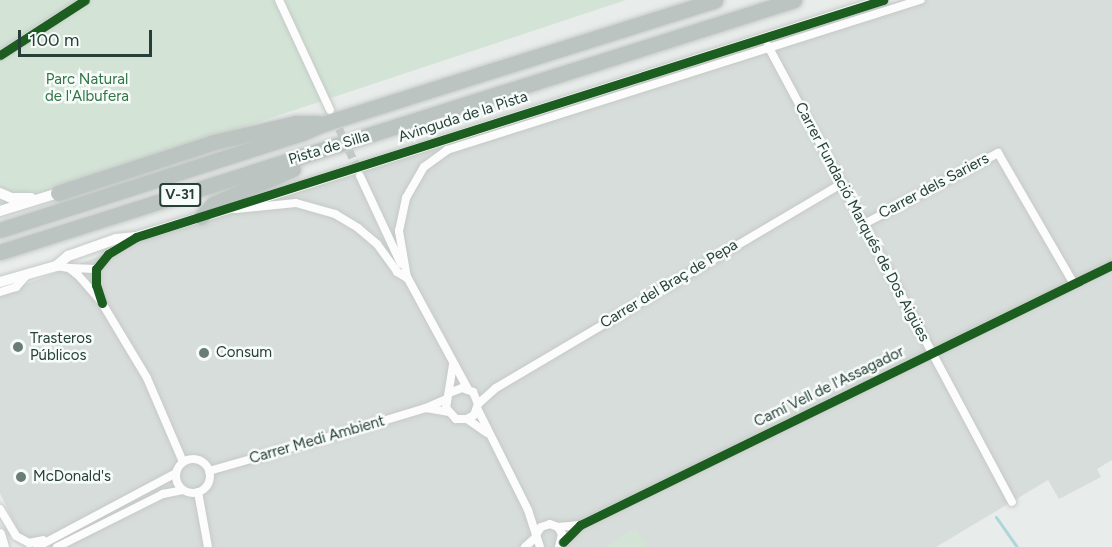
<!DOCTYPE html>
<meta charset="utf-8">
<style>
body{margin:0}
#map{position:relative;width:1112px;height:547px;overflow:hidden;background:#e8ecea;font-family:Figtree,sans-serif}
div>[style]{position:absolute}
.built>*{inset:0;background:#d7ddda}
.green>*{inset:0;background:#d3e4d6}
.stream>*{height:3px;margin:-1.5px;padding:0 1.5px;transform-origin:1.5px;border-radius:1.5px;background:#acd6d8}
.minor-tunnel>*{height:8px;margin-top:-4px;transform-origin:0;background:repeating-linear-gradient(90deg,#c1cac6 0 8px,transparent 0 12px)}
.roads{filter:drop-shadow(0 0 2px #c5c9c7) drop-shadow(0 0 2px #c5c9c7)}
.minor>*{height:8px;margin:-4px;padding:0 4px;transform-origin:4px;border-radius:4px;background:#fcfcfc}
.minor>.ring{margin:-4px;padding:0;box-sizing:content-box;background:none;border:8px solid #fcfcfc;border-radius:50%}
.tertiary>*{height:10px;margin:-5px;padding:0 5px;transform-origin:5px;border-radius:5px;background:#fcfcfc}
.motorway>*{height:15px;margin:-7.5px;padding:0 7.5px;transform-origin:7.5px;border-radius:7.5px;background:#bcc4c1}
.cycleway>*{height:9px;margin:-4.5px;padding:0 4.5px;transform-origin:4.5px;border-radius:4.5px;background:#1b5e20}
.dots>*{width:16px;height:16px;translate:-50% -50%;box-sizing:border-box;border:3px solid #f7fbf9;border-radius:50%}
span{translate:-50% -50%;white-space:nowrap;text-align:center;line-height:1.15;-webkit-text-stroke:5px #f7fbf9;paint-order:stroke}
.shield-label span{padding:2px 4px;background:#f7fbf9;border:2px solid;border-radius:4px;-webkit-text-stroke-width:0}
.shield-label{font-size:14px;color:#264037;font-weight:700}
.park-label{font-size:15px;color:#327546}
.street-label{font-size:15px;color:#264037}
.poi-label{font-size:15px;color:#264037}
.left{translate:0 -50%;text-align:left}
.scale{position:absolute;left:18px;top:30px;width:134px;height:27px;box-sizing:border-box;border:3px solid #264037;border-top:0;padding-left:8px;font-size:18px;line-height:21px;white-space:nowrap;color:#264037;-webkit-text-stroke:4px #f7fbf9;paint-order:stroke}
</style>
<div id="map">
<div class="built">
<i style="clip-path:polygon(901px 0,1112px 0,1112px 460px,1097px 469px,1101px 477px,1059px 499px,1048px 480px,936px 547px,26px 547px,0 493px,0 294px,174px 228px)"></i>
</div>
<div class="green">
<i style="clip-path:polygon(0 0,626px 0,0 208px)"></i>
<i style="clip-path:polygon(636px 528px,647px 547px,603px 547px)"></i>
</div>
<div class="stream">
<i style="left:996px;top:517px;width:37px;rotate:55deg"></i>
</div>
<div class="minor-tunnel">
<i style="left:334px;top:118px;width:60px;rotate:65.2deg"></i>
</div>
<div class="roads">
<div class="minor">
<i style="left:279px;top:0;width:121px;rotate:65.1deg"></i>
<i style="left:768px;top:46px;width:517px;rotate:61.85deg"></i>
<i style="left:0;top:55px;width:101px;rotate:-32.9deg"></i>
<i style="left:360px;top:176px;width:97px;rotate:65deg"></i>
<i style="left:236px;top:209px;width:60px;rotate:-5.7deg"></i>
<i style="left:296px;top:203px;width:41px;rotate:15.8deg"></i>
<i style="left:335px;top:214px;width:27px;rotate:31deg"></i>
<i style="left:358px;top:228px;width:25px;rotate:40deg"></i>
<i style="left:377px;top:244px;width:34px;rotate:54deg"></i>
<i style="left:397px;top:272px;width:12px;rotate:31deg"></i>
<i style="left:864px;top:224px;width:152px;rotate:-27.9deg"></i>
<i style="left:998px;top:153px;width:151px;rotate:59.9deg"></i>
<i style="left:56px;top:266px;width:13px;rotate:9deg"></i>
<i style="left:69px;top:268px;width:11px;rotate:38deg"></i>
<i style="left:78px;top:275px;width:37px;rotate:49deg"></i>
<i style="left:102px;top:303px;width:87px;rotate:59deg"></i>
<i style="left:147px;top:378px;width:91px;rotate:66.8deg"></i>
<i style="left:69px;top:268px;width:27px;rotate:2deg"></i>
<i style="left:406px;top:275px;width:130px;rotate:61.5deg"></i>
<i style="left:407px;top:278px;width:48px;rotate:-99.7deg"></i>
<i style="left:399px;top:231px;width:34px;rotate:-78deg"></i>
<i style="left:406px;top:198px;width:36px;rotate:-60deg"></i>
<i style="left:424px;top:167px;width:29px;rotate:-36deg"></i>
<i style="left:447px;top:150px;width:497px;rotate:-17.6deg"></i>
<i style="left:0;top:292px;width:17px;rotate:-17deg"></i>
<i style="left:16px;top:287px;width:15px;rotate:-48deg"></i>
<i style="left:102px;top:302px;width:18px;rotate:-109deg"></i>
<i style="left:96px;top:285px;width:16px;rotate:-90deg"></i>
<i style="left:96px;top:269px;width:19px;rotate:-51deg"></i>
<i style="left:108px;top:254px;width:31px;rotate:-31deg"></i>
<i style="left:449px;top:393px;width:14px;rotate:-21deg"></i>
<i style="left:462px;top:388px;width:12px;rotate:20deg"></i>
<i style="left:473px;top:392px;width:13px;rotate:67deg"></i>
<i style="left:478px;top:404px;width:12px;rotate:110deg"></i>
<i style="left:474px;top:415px;width:8px;rotate:150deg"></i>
<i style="left:467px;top:419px;width:11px;rotate:180deg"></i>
<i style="left:456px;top:419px;width:15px;rotate:-132deg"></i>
<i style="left:446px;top:408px;width:44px;rotate:-80.8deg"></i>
<i style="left:478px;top:404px;width:24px;rotate:-42deg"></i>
<i style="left:496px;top:388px;width:402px;rotate:-30.6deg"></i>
<i style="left:426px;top:408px;width:22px;rotate:10deg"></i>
<i style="left:477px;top:408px;width:114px;rotate:63.4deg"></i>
<i style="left:528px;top:510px;width:26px;rotate:72deg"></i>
<i style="left:467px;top:419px;width:24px;rotate:35deg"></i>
<i class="ring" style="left:176px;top:459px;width:26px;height:26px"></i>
<i style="left:209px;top:471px;width:160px;rotate:-15.9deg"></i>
<i style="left:363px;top:427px;width:66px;rotate:-16.8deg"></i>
<i style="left:426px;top:408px;width:22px;rotate:-24deg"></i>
<i style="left:198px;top:492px;width:56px;rotate:79.7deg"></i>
<i style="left:0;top:509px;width:31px;rotate:59deg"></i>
<i style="left:16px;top:536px;width:15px;rotate:28deg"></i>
<i style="left:29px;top:543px;width:14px;rotate:-12deg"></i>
<i style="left:558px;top:527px;width:22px;rotate:-5deg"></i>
<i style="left:563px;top:542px;width:24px;rotate:-45deg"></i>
<i style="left:580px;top:525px;width:592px;rotate:-26.05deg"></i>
<i style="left:37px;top:547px;width:157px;rotate:-28deg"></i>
<i style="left:57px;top:547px;width:119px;rotate:-26.6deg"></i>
<i style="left:163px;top:494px;width:20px;rotate:-11deg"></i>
<i style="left:525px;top:547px;width:15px;rotate:-42deg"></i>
<i style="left:540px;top:547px;width:13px;rotate:-108deg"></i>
<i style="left:536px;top:535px;width:9px;rotate:-58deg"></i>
<i style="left:541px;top:527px;width:9px;rotate:-18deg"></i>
<i style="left:550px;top:524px;width:9px;rotate:21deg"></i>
<i style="left:558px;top:527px;width:8px;rotate:60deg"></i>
<i style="left:562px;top:534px;width:13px;rotate:103deg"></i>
</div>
<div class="tertiary">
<i style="left:0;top:193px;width:12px;rotate:24deg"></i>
<i style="left:11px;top:198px;width:20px"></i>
<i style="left:0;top:211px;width:61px;rotate:-17.2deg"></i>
<i style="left:0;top:282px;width:58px;rotate:-15.9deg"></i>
<i style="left:56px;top:266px;width:16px;rotate:-40deg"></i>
<i style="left:68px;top:256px;width:51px;rotate:-19.5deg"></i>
<i style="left:116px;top:239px;width:20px;rotate:-6deg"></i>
<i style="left:136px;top:237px;width:99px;rotate:-17deg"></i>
<i style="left:231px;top:208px;width:684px;rotate:-17.69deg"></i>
<i style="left:0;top:534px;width:14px;rotate:73deg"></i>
</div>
<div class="motorway">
<i style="left:58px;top:193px;width:164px;rotate:-18.1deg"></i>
<i style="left:214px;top:142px;width:84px;rotate:-13deg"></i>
<i style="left:296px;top:123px;width:22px"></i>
<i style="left:201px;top:217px;width:18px;rotate:-47deg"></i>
<i style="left:213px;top:204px;width:87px;rotate:-23.6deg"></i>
<i style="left:0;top:230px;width:317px;rotate:-17.8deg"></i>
<i style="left:302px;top:133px;width:26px;rotate:-23deg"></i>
<i style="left:326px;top:123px;width:408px;rotate:-17.5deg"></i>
<i style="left:0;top:252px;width:833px;rotate:-17.61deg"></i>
</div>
</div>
<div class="cycleway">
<i style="left:0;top:55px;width:101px;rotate:-32.9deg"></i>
<i style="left:102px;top:303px;width:19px;rotate:-108deg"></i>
<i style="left:96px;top:285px;width:16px;rotate:-90deg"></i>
<i style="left:96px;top:269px;width:19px;rotate:-51deg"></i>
<i style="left:108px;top:254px;width:33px;rotate:-31deg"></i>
<i style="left:136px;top:237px;width:784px;rotate:-17.6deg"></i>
<i style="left:563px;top:542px;width:24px;rotate:-45deg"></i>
<i style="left:580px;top:525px;width:592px;rotate:-26.05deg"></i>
</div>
<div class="dots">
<i style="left:18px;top:347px;background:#6a7c76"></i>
<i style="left:204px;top:353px;background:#6a7c76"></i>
<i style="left:21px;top:477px;background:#6a7c76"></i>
</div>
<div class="shield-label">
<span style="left:180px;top:195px">V-31</span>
</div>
<div class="park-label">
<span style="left:87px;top:88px">Parc Natural<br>de l'Albufera</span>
</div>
<div class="street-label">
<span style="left:463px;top:117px;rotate:-18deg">Avinguda de la Pista</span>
<span style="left:329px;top:148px;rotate:-17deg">Pista de Silla</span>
<span style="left:934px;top:186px;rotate:-28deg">Carrer dels Sariers</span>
<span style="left:862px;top:222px;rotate:62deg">Carrer Fundació Marqués de Dos Aigües</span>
<span style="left:669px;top:284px;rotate:-31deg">Carrer del Braç de Pepa</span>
<span style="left:829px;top:387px;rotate:-26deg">Camí Vell de l'Assagador</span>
<span style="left:317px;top:440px;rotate:-16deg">Carrer Medi Ambient</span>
</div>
<div class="poi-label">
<span class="left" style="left:30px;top:347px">Trasteros<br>Públicos</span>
<span class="left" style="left:216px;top:353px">Consum</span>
<span class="left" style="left:33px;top:477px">McDonald's</span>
</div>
<div class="scale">100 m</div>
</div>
